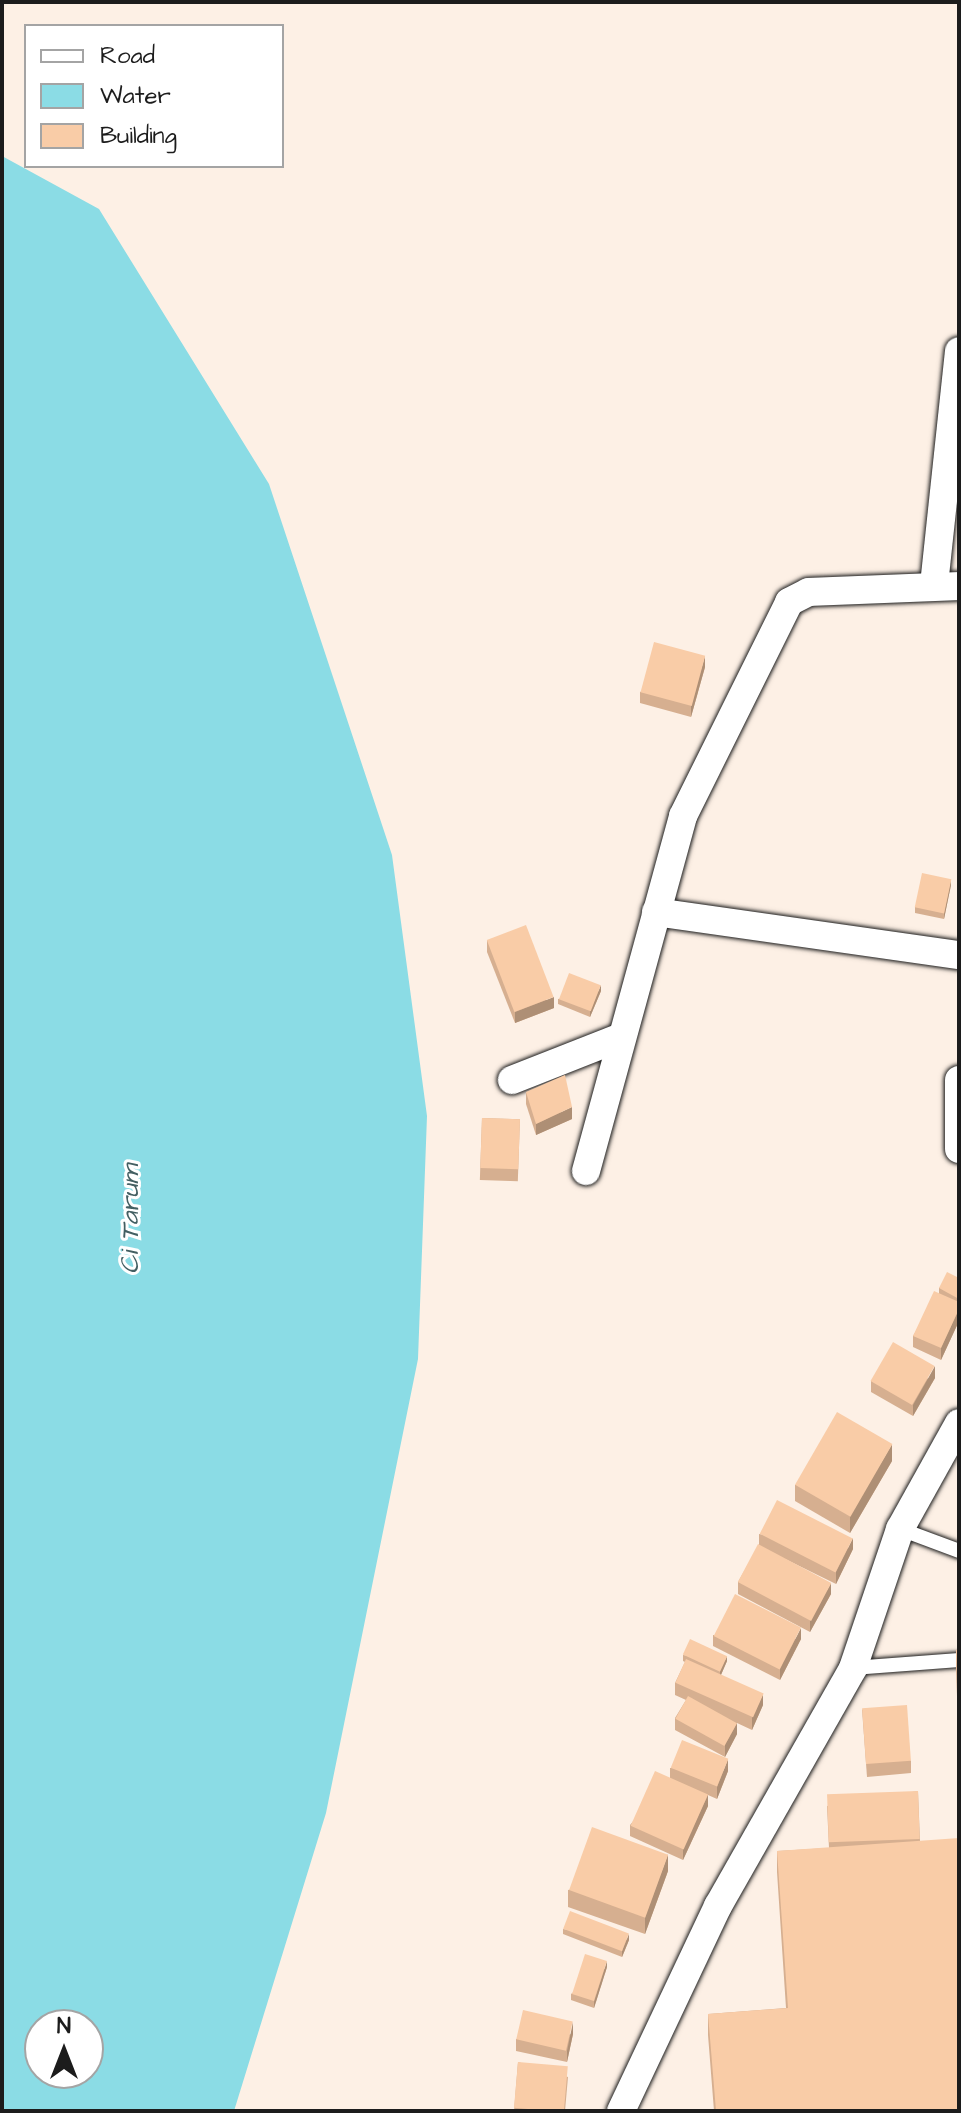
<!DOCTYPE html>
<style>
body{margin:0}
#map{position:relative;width:961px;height:2113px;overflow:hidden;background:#fdf0e5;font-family:"Architects Daughter",sans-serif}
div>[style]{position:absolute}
.water>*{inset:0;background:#8bdce5}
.roads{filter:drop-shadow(0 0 2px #1c1c1c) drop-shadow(0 0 2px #1c1c1c)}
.service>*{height:14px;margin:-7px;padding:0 7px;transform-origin:7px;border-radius:7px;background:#fff}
.minor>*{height:28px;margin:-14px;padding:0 14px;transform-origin:14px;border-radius:14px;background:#fff}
.wall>*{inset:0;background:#d6af90;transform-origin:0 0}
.shaded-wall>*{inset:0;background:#ae8f75}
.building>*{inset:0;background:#f9cca7;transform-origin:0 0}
span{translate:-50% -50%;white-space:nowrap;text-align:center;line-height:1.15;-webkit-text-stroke:6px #fff;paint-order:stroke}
.water-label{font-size:26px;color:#435f62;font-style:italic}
.frame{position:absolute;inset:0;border:4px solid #1c1c1c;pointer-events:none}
.legend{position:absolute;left:24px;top:24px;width:260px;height:144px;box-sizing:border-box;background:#fff;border:2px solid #a4a4a4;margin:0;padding:10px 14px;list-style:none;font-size:24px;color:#1c1c1c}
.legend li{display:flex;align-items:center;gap:16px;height:40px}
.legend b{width:40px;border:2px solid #a4a4a4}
.north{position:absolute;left:24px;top:2009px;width:80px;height:80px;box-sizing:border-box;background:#fff;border:2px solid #a4a4a4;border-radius:50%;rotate:0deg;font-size:22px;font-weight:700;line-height:32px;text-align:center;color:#1c1c1c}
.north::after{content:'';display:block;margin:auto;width:28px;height:36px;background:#1c1c1c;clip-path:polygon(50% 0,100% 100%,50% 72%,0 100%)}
</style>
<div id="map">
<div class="water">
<i style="clip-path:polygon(evenodd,2px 156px,99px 209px,269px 484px,392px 855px,427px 1116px,418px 1359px,326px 1813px,234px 2111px,2px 2111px,2px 156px,40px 2025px,88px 2025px,88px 2073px,40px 2073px,40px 2025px)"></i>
</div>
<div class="roads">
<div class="service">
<i style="left:900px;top:1529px;width:63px;rotate:20.4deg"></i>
<i style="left:853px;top:1668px;width:106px;rotate:-4.3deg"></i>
</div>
<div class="minor">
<i style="left:934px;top:585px;width:235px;rotate:-83.9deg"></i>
<i style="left:656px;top:912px;width:306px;rotate:8.1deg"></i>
<i style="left:512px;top:1080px;width:117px;rotate:-21.5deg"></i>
<i style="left:959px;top:1080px;width:69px;rotate:90deg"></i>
<i style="left:586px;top:1171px;width:368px;rotate:-74.7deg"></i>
<i style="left:683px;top:816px;width:239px;rotate:-63.6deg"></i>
<i style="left:789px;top:602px;width:22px;rotate:-27deg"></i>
<i style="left:809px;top:592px;width:150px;rotate:-2.3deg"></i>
<i style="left:621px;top:2111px;width:227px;rotate:-64.7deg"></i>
<i style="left:718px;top:1906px;width:274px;rotate:-60.4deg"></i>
<i style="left:853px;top:1668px;width:147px;rotate:-71.3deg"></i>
<i style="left:900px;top:1529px;width:121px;rotate:-60.9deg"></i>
</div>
</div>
<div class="wall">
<i style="clip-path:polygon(705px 667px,691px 717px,640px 703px,640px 692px)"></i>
<i style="clip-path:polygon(951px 885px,944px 919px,915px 913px,915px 907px)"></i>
<i style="clip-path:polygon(487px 940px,554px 1008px,515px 1023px,487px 952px)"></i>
<i style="clip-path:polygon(601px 991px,590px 1017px,558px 1004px,558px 999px)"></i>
<i style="clip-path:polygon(526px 1092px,572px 1119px,536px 1135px,526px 1104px)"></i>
<i style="left:482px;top:1118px;width:38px;height:62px;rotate:2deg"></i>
<i style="clip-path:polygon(959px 1278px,959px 1321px,941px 1360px,913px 1347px,913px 1336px,939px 1293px,939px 1288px)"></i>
<i style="clip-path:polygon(935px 1378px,913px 1416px,871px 1392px,871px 1381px)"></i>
<i style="clip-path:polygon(892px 1461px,850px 1533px,795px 1501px,795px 1485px)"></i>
<i style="clip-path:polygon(759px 1534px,853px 1549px,836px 1584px,785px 1559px,831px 1594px,810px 1632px,738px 1594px,738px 1582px,759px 1545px)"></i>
<i style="clip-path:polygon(713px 1635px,801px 1639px,780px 1680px,713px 1646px)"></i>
<i style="clip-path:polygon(959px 1649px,959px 1749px,956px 1670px,956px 1650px)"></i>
<i style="clip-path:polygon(683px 1655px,727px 1661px,721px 1675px,763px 1705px,752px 1730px,737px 1723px,737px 1734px,725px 1757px,675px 1730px,675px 1718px,686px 1700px,675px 1695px,675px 1683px,685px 1662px,683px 1661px)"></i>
<i style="clip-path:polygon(862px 1709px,911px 1761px,911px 1773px,867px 1777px)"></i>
<i style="clip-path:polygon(670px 1768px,728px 1771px,717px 1799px,708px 1795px,708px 1806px,683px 1860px,630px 1836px,630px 1825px,670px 1778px)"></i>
<i style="clip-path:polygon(918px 1791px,920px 1841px,959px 2111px,714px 2111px,708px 2035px,708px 2014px,786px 2008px,777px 1872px,777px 1851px,829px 1848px,827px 1806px)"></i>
<i style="clip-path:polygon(668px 1871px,645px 1934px,568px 1907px,568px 1890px)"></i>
<i style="clip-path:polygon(563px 1929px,629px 1940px,622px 1957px,563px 1934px)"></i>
<i style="clip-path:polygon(607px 1967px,594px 2008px,571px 2000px,571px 1994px)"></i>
<i style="clip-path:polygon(573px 2034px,567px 2062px,516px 2051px,516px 2039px)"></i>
<i style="clip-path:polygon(518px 2062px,568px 2077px,565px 2111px,514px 2111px)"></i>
</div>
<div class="shaded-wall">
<i style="clip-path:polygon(705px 656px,705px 667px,691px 717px,691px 705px)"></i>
<i style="clip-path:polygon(951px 879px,951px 885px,944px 919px,944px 913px)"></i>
<i style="clip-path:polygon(601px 985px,601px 991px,590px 1017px,590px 1011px)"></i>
<i style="clip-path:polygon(554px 997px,554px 1008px,515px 1023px,515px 1012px)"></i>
<i style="clip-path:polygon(572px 1107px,572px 1119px,536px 1135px,536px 1124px)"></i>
<i style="clip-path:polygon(959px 1309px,959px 1321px,941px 1360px,941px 1348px)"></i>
<i style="clip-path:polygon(935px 1366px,935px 1378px,913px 1416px,913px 1405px)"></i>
<i style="clip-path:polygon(892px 1444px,892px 1461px,850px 1533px,850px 1516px)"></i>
<i style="clip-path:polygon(853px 1538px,853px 1549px,836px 1584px,836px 1572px)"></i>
<i style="clip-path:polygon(831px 1583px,831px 1594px,810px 1632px,810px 1620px)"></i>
<i style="clip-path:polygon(801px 1628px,801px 1639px,780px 1680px,780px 1669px)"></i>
<i style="clip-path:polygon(727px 1656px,727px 1661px,720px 1677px,720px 1671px)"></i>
<i style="clip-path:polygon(763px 1694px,763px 1705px,752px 1730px,752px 1718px)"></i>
<i style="clip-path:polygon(737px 1723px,737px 1734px,725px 1757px,725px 1745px)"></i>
<i style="clip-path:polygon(728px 1759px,728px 1771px,717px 1799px,717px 1787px)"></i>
<i style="clip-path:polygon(708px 1795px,708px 1806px,683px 1860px,683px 1848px)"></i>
<i style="clip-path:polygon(668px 1854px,668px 1871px,645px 1934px,645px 1917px)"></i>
<i style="clip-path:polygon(629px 1934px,629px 1940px,622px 1957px,622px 1951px)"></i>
<i style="clip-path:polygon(607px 1961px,607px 1967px,594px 2008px,594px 2002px)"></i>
<i style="clip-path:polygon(573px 2022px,573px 2034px,567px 2062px,567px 2051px)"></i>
</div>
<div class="building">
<i style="left:654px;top:642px;width:53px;height:52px;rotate:15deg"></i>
<i style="left:922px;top:873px;width:30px;height:35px;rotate:12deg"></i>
<i style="left:526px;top:925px;width:77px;height:42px;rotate:69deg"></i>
<i style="left:569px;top:973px;width:34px;height:28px;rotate:21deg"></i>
<i style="clip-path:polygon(565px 1075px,572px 1107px,536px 1124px,526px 1092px)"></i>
<i style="left:482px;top:1118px;width:38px;height:50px;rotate:2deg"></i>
<i style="clip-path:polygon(947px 1272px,959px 1278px,959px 1299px,939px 1288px)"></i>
<i style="clip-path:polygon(934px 1291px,959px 1302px,959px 1309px,941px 1348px,913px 1336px)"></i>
<i style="left:893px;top:1342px;width:48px;height:45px;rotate:30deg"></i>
<i style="left:837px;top:1412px;width:64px;height:84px;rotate:30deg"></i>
<i style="left:777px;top:1500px;width:85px;height:38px;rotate:27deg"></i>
<i style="left:758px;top:1544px;width:83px;height:43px;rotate:28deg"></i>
<i style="left:735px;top:1594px;width:74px;height:47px;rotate:27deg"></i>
<i style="left:690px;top:1639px;width:41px;height:17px;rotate:25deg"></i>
<i style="clip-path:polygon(959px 1649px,959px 1728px,956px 1650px)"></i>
<i style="left:686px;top:1659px;width:85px;height:26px;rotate:24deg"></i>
<i style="left:688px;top:1696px;width:56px;height:26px;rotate:29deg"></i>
<i style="left:907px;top:1705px;width:56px;height:45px;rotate:86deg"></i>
<i style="left:682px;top:1740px;width:50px;height:30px;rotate:22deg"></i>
<i style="left:655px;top:1771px;width:58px;height:60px;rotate:24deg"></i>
<i style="left:918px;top:1791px;width:48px;height:91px;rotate:88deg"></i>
<i style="left:592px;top:1827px;width:81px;height:67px;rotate:20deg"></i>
<i style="clip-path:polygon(959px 1838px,959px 2111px,716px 2111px,708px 2014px,788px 2008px,777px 1851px)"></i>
<i style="left:570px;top:1911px;width:63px;height:19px;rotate:21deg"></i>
<i style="left:585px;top:1954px;width:23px;height:42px;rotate:18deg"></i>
<i style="left:523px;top:2010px;width:51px;height:30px;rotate:13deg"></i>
<i style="left:518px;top:2062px;width:50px;height:46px;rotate:5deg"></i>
</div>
<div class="water-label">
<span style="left:131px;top:1219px;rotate:-90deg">Ci Tarum</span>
</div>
<div class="frame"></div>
<ul class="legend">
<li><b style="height:10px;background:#fff"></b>Road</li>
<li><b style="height:22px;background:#8bdce5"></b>Water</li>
<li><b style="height:22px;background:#f9cca7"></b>Building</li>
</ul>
<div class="north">N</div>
</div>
